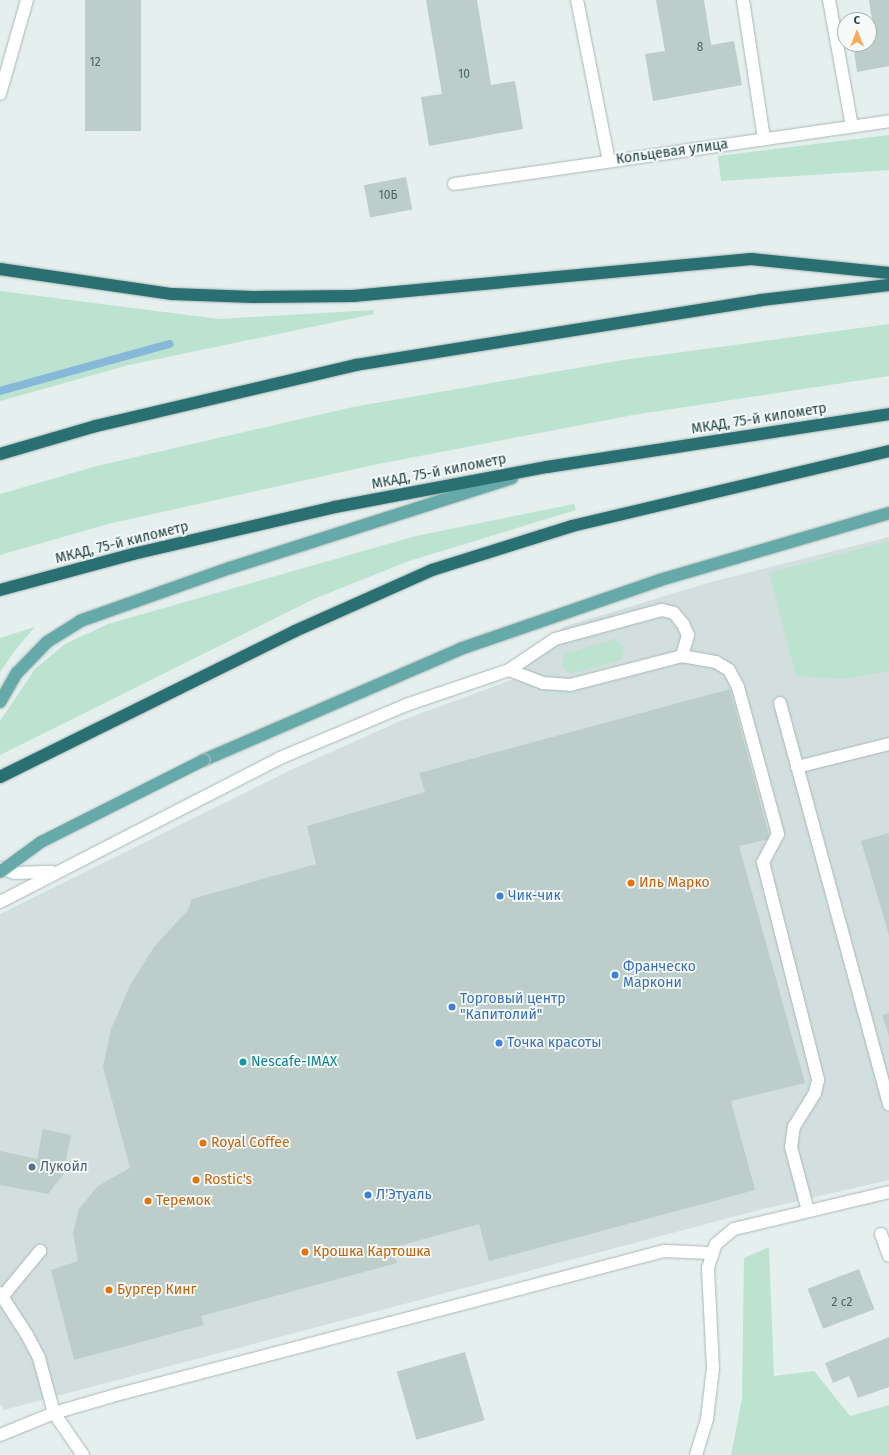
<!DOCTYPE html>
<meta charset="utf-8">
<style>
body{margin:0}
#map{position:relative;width:889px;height:1455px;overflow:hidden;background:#e5efed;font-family:"Fira Sans",sans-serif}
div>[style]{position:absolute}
.built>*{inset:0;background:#d3dfde}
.green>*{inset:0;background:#bce2d0}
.stream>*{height:8px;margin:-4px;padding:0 4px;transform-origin:4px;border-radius:4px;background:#88b8d8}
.building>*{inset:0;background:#bccdca;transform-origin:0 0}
.roads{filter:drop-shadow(0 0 1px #a7b8b7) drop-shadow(0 0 1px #a7b8b7)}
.minor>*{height:12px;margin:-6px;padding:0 6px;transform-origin:6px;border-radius:6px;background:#fff}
.major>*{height:12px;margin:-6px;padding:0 6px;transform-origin:6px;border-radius:6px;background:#65a9a8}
.highway>*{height:12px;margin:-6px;padding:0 6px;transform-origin:6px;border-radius:6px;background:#2a6f72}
.bridges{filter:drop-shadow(0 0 1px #c1caca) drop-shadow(0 0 1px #c1caca)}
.major-bridge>*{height:12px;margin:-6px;padding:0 6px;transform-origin:6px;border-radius:6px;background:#65a9a8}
.dots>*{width:11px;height:11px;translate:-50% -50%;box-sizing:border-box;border:2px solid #f6fbfa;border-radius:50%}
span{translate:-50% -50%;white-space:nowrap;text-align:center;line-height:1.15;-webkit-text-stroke:3.5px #f6fbfa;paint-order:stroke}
.number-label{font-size:12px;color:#486665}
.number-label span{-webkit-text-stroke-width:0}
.street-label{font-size:14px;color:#224343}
.food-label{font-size:14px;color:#c56008}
.left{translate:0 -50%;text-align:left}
.shop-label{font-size:14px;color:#366cbe}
.culture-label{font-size:14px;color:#0d838f}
.service-label{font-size:14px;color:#4e5e75}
.north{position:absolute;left:837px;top:12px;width:40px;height:40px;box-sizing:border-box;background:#f6fbfa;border:1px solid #a1b1b1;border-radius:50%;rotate:0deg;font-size:11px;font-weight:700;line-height:16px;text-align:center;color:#224343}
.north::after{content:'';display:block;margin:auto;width:14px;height:18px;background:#fea854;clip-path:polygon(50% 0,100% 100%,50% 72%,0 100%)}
</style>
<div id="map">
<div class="built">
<i style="clip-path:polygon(889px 537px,889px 1180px,759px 1210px,4px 1410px,0 1404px,0 914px,291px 770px,400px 721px,514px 679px,563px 627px,711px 582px)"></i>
</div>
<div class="green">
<i style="clip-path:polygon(889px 135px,889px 170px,721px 181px,718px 156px)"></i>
<i style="clip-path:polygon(0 291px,219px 319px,374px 310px,374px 314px,129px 365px,0 401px)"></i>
<i style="clip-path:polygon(889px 324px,889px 376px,633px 415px,373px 465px,108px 524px,0 555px,0 494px,97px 466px,353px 407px,623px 360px)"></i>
<i style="clip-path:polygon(574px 504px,576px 510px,409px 561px,316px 598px,0 755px,0 721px,35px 669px,65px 644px,108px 624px,416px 536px)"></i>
<i style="clip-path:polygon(889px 541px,889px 671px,846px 679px,796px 676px,769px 573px)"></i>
<i style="clip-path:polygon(35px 627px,16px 649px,0 672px,0 638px)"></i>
<i style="clip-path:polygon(615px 639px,624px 647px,621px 660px,571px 674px,562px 667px,564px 654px)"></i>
<i style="clip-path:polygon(769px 1247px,774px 1376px,814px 1371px,850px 1416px,889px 1405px,889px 1455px,731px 1455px,742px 1399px,744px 1258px)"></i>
</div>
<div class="stream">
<i style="left:0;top:391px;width:176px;rotate:-15.5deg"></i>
</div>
<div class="building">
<i style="left:85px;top:0;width:56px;height:131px"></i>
<i style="clip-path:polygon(426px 0,477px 0,491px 85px,515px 81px,523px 129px,429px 146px,421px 97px,442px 94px)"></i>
<i style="clip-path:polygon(656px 0,704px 0,711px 45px,734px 41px,742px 85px,653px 101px,645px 54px,665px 51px)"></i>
<i style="clip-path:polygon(869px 0,889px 0,889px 66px,857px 72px,853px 44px,869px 44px,869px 20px,872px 20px)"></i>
<i style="left:406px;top:177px;width:33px;height:43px;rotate:79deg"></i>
<i style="clip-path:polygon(730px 689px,770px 839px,739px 846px,805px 1083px,731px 1101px,755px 1190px,489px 1261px,479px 1224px,391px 1248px,397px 1263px,201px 1316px,204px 1325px,74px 1360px,51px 1270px,78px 1261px,73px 1233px,79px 1209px,98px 1186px,130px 1168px,103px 1067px,111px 1029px,130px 985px,154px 947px,188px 910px,192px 899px,316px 864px,307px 826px,425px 792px,419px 773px)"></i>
<i style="clip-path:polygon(889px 833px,889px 935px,861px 841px)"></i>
<i style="clip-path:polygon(889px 1013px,889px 1036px,882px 1015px)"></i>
<i style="clip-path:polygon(43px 1129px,71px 1135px,63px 1175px,48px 1194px,0 1185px,0 1151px,37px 1159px)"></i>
<i style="left:859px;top:1269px;width:43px;height:55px;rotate:69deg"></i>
<i style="clip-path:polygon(889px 1337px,889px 1387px,858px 1398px,849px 1376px,833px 1383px,825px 1363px)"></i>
<i style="left:465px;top:1352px;width:71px;height:71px;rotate:74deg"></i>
</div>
<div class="roads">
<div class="minor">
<i style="left:577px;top:0;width:164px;rotate:78.8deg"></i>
<i style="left:743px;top:0;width:141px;rotate:81.4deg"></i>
<i style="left:829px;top:0;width:128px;rotate:79.7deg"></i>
<i style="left:0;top:94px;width:98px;rotate:-74deg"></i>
<i style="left:454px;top:184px;width:440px;rotate:-8.2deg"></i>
<i style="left:509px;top:670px;width:36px;rotate:21deg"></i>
<i style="left:543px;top:683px;width:27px;rotate:4deg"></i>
<i style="left:570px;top:685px;width:116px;rotate:-14.5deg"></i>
<i style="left:682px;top:656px;width:35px;rotate:10deg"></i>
<i style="left:716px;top:662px;width:15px;rotate:32deg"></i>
<i style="left:729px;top:670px;width:19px;rotate:62deg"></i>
<i style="left:738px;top:687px;width:152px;rotate:74.8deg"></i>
<i style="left:778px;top:834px;width:32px;rotate:118deg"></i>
<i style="left:763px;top:862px;width:225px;rotate:75.8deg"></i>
<i style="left:818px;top:1080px;width:13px;rotate:103deg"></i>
<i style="left:815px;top:1093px;width:39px;rotate:122deg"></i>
<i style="left:794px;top:1126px;width:21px;rotate:98deg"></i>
<i style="left:791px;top:1147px;width:66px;rotate:75.1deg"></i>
<i style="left:780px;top:703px;width:416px;rotate:74.8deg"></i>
<i style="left:797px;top:767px;width:95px;rotate:-14deg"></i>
<i style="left:0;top:868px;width:16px;rotate:18deg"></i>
<i style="left:15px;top:873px;width:37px;rotate:-2deg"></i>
<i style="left:0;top:902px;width:315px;rotate:-27.2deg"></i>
<i style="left:280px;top:758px;width:137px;rotate:-22.8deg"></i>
<i style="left:406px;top:705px;width:109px;rotate:-18.8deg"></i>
<i style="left:509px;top:670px;width:55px;rotate:-34deg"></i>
<i style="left:555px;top:639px;width:111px;rotate:-15.2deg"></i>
<i style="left:662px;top:610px;width:12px;rotate:14deg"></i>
<i style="left:674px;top:613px;width:14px;rotate:51deg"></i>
<i style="left:683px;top:624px;width:12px;rotate:66deg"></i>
<i style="left:688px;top:635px;width:22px;rotate:106deg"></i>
<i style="left:881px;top:1234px;width:23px;rotate:70deg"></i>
<i style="left:0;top:1293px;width:50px;rotate:57.3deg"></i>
<i style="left:27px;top:1335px;width:26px;rotate:62deg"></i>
<i style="left:39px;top:1358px;width:57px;rotate:74.7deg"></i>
<i style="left:54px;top:1413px;width:51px;rotate:55.4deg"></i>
<i style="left:2px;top:1297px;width:60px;rotate:-50.4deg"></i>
<i style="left:0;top:1435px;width:58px;rotate:-22.2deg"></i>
<i style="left:54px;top:1413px;width:60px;rotate:-16.3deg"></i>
<i style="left:112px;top:1396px;width:571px;rotate:-14.72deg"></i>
<i style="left:664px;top:1251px;width:47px;rotate:2.4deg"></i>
<i style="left:696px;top:1455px;width:38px;rotate:-73deg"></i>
<i style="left:707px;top:1419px;width:51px;rotate:-83.3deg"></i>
<i style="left:713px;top:1368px;width:100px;rotate:-92.9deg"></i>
<i style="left:708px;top:1268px;width:25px;rotate:-72deg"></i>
<i style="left:716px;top:1244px;width:23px;rotate:-40deg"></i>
<i style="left:734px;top:1229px;width:159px;rotate:-13.4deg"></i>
</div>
<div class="major">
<i style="left:0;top:702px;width:34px;rotate:-60deg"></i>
<i style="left:17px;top:673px;width:43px;rotate:-45.9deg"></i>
<i style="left:47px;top:642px;width:39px;rotate:-32deg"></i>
<i style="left:80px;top:621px;width:159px;rotate:-19.5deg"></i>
<i style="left:230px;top:568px;width:296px;rotate:-17.7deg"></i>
<i style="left:204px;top:760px;width:279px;rotate:-23.4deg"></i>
<i style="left:460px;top:649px;width:212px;rotate:-19deg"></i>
<i style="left:660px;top:580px;width:239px;rotate:-16.3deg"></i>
</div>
<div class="highway">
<i style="left:0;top:269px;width:174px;rotate:8.3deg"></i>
<i style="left:172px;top:294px;width:81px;rotate:2.1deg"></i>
<i style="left:253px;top:297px;width:100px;rotate:-0.6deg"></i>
<i style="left:353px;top:296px;width:400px;rotate:-5.3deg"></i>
<i style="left:751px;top:259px;width:139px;rotate:5.8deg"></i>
<i style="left:0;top:454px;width:100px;rotate:-16.3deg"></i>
<i style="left:96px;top:426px;width:267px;rotate:-13.2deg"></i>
<i style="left:356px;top:365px;width:410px;rotate:-9.1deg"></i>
<i style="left:761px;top:300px;width:129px;rotate:-6.7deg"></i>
<i style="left:0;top:590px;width:138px;rotate:-15.1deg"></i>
<i style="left:133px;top:554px;width:207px;rotate:-13.1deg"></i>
<i style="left:335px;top:507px;width:216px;rotate:-10.7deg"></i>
<i style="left:547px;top:467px;width:346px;rotate:-8.8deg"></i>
<i style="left:0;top:777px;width:329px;rotate:-26.3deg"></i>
<i style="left:295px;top:631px;width:150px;rotate:-24deg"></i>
<i style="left:432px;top:570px;width:147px;rotate:-17.4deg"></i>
<i style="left:572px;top:526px;width:326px;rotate:-13.3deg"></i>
</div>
</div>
<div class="bridges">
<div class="major-bridge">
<i style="left:0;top:872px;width:51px;rotate:-36.2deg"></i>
<i style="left:41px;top:842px;width:182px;rotate:-26.7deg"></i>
</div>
</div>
<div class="dots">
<i style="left:631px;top:883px;background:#e8710a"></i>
<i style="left:500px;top:896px;background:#3f7fe0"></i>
<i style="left:615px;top:975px;background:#3f7fe0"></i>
<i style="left:452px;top:1007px;background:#3f7fe0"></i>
<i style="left:499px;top:1043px;background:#3f7fe0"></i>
<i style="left:243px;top:1062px;background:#0f9aa8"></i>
<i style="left:203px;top:1143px;background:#e8710a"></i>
<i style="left:32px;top:1167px;background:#5c6f8a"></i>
<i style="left:196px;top:1180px;background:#e8710a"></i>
<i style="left:368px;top:1195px;background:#3f7fe0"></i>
<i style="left:148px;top:1201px;background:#e8710a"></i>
<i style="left:305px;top:1252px;background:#e8710a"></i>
<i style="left:109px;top:1290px;background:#e8710a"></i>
</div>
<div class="number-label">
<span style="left:700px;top:48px">8</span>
<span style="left:95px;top:63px">12</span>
<span style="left:464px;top:75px">10</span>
<span style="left:388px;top:196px">10Б</span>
<span style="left:842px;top:1303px">2 с2</span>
</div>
<div class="street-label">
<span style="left:672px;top:152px;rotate:-8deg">Кольцевая улица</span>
<span style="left:759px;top:419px;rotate:-9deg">МКАД, 75-й километр</span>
<span style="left:439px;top:472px;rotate:-11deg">МКАД, 75-й километр</span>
<span style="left:122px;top:543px;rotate:-14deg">МКАД, 75-й километр</span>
</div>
<div class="food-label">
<span class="left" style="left:639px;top:883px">Иль Марко</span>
<span class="left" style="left:211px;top:1143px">Royal Coffee</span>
<span class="left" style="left:204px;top:1180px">Rostic's</span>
<span class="left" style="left:156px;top:1201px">Теремок</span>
<span class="left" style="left:313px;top:1252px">Крошка Картошка</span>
<span class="left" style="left:117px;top:1290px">Бургер Кинг</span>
</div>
<div class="shop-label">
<span class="left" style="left:508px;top:896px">Чик-чик</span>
<span class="left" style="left:623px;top:975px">Франческо<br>Маркони</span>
<span class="left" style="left:460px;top:1007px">Торговый центр<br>"Капитолий"</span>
<span class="left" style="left:507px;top:1043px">Точка красоты</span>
<span class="left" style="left:376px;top:1195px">Л'Этуаль</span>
</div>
<div class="culture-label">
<span class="left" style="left:251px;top:1062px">Nescafe-IMAX</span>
</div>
<div class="service-label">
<span class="left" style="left:40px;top:1167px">Лукойл</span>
</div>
<div class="north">С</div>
</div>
